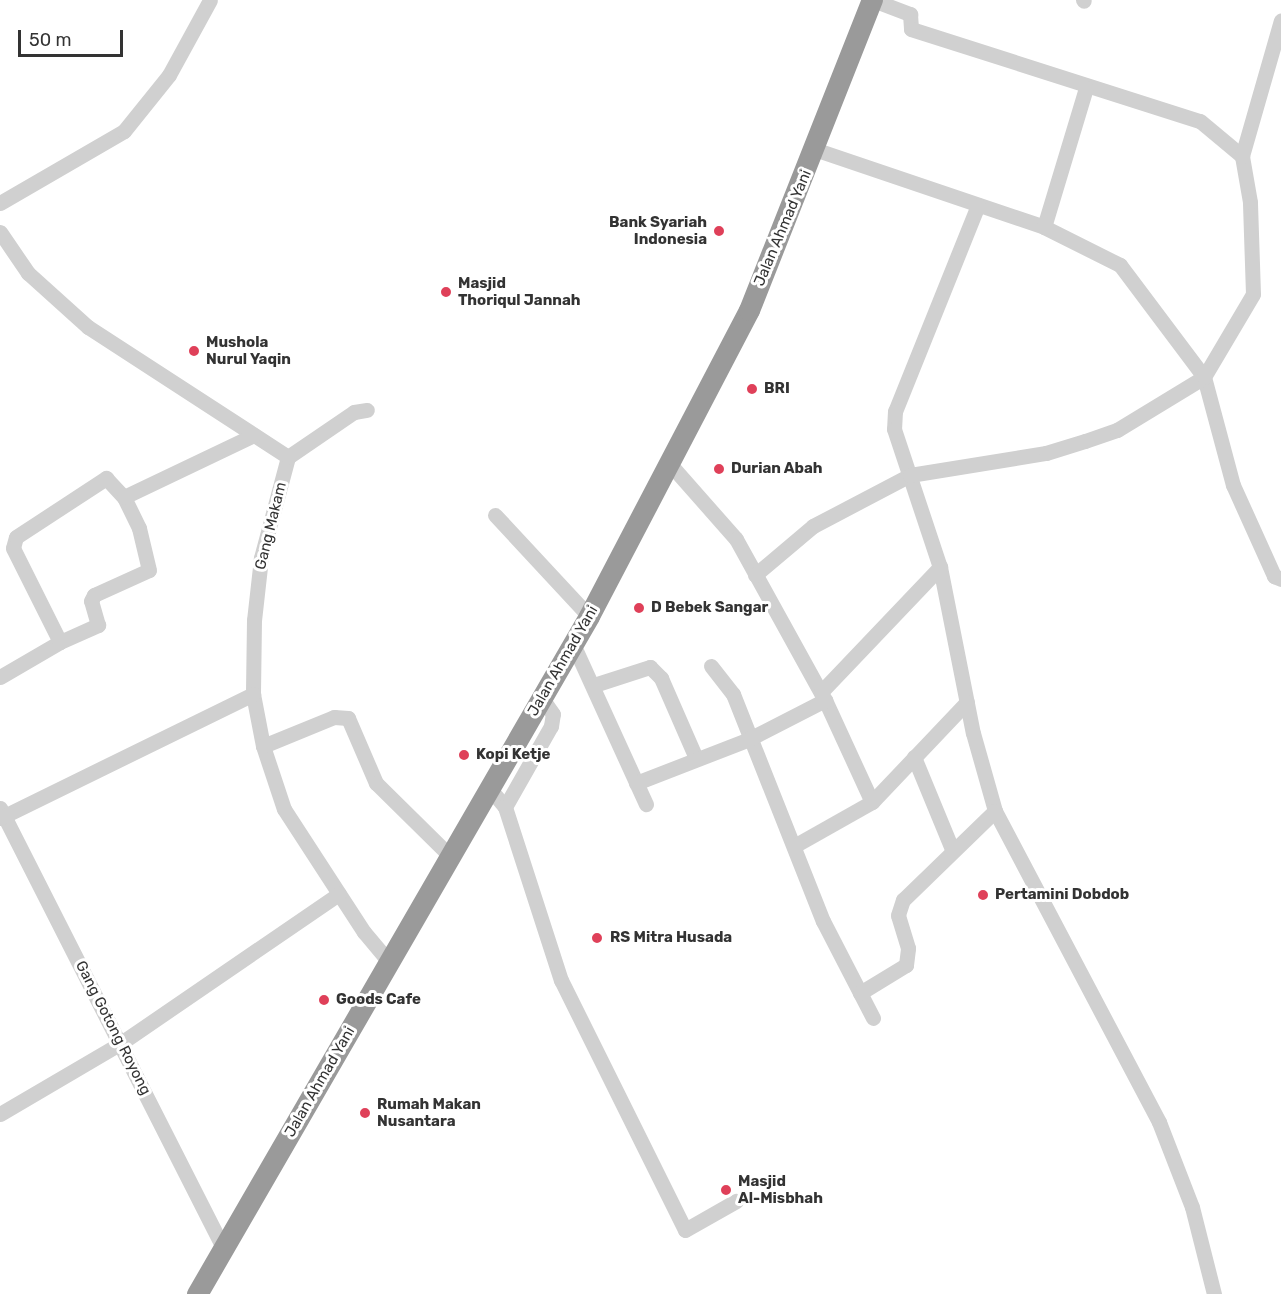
<!DOCTYPE html>
<style>
body{margin:0}
#map{position:relative;width:1281px;height:1294px;overflow:hidden;background:#fff;font-family:Rubik,sans-serif}
div>[style]{position:absolute}
.minor>*{height:15px;margin:-7.5px;padding:0 7.5px;transform-origin:7.5px;border-radius:7.5px;background:#d0d0d0}
.highway>*{height:21px;margin:-10.5px;padding:0 10.5px;transform-origin:10.5px;border-radius:10.5px;background:#9a9a9a}
.dots>*{width:16px;height:16px;translate:-50% -50%;box-sizing:border-box;border:3px solid #fff;border-radius:50%}
span{translate:-50% -50%;white-space:nowrap;text-align:center;line-height:1.15;-webkit-text-stroke:6px #fff;paint-order:stroke}
.poi-label{font-size:15px;color:#333;font-weight:700}
.right{translate:-100% -50%;text-align:right}
.left{translate:0 -50%;text-align:left}
.street-label{font-size:15px;color:#333}
.scale{position:absolute;left:18px;top:30px;width:105px;height:27px;box-sizing:border-box;border:3px solid #333;border-top:0;padding-left:8px;font-size:18px;line-height:21px;white-space:nowrap;color:#333;-webkit-text-stroke:4px #fff;paint-order:stroke}
</style>
<div id="map">
<div class="minor">
<i style="left:873px;top:0;width:40px;rotate:21deg"></i>
<i style="left:910px;top:14px;width:15px;rotate:86deg"></i>
<i style="left:911px;top:29px;width:303px;rotate:17.7deg"></i>
<i style="left:1200px;top:121px;width:55px;rotate:39.8deg"></i>
<i style="left:1083px;top:0;width:1px;rotate:45deg"></i>
<i style="left:817px;top:150px;width:240px;rotate:18.7deg"></i>
<i style="left:1044px;top:227px;width:85px;rotate:26.6deg"></i>
<i style="left:1120px;top:265px;width:140px;rotate:53.1deg"></i>
<i style="left:1204px;top:377px;width:112px;rotate:75deg"></i>
<i style="left:1233px;top:485px;width:100px;rotate:65.7deg"></i>
<i style="left:1274px;top:576px;width:8px;rotate:23deg"></i>
<i style="left:0;top:203px;width:143px;rotate:-30.1deg"></i>
<i style="left:124px;top:131px;width:72px;rotate:-51.2deg"></i>
<i style="left:169px;top:75px;width:85px;rotate:-61.3deg"></i>
<i style="left:978px;top:205px;width:222px;rotate:111.9deg"></i>
<i style="left:895px;top:411px;width:18px;rotate:93deg"></i>
<i style="left:894px;top:429px;width:145px;rotate:71.6deg"></i>
<i style="left:940px;top:567px;width:169px;rotate:78.8deg"></i>
<i style="left:973px;top:733px;width:81px;rotate:74.2deg"></i>
<i style="left:995px;top:811px;width:352px;rotate:62.2deg"></i>
<i style="left:1159px;top:1122px;width:91px;rotate:68.8deg"></i>
<i style="left:1192px;top:1207px;width:90px;rotate:75.8deg"></i>
<i style="left:1044px;top:227px;width:145px;rotate:-73.2deg"></i>
<i style="left:0;top:232px;width:50px;rotate:55.7deg"></i>
<i style="left:28px;top:273px;width:81px;rotate:42deg"></i>
<i style="left:88px;top:327px;width:239px;rotate:33deg"></i>
<i style="left:288px;top:457px;width:105px;rotate:105deg"></i>
<i style="left:261px;top:558px;width:62px;rotate:96.4deg"></i>
<i style="left:254px;top:620px;width:74px;rotate:90.8deg"></i>
<i style="left:253px;top:694px;width:53px;rotate:79.1deg"></i>
<i style="left:263px;top:746px;width:66px;rotate:71.6deg"></i>
<i style="left:284px;top:809px;width:147px;rotate:57deg"></i>
<i style="left:364px;top:932px;width:39px;rotate:50deg"></i>
<i style="left:288px;top:457px;width:80px;rotate:-34.3deg"></i>
<i style="left:354px;top:412px;width:13px;rotate:-9deg"></i>
<i style="left:669px;top:463px;width:101px;rotate:48.6deg"></i>
<i style="left:736px;top:539px;width:184px;rotate:61.1deg"></i>
<i style="left:825px;top:700px;width:112px;rotate:65.3deg"></i>
<i style="left:495px;top:515px;width:138px;rotate:47.1deg"></i>
<i style="left:755px;top:575px;width:76px;rotate:-40.2deg"></i>
<i style="left:813px;top:526px;width:110px;rotate:-27.7deg"></i>
<i style="left:910px;top:475px;width:138px;rotate:-9.2deg"></i>
<i style="left:1046px;top:453px;width:41px;rotate:-17.1deg"></i>
<i style="left:1085px;top:441px;width:34px;rotate:-19deg"></i>
<i style="left:1117px;top:430px;width:102px;rotate:-31.3deg"></i>
<i style="left:1204px;top:377px;width:96px;rotate:-59.4deg"></i>
<i style="left:1253px;top:294px;width:92px;rotate:-91.9deg"></i>
<i style="left:1250px;top:202px;width:47px;rotate:-99.9deg"></i>
<i style="left:1242px;top:156px;width:141px;rotate:-74deg"></i>
<i style="left:60px;top:642px;width:42px;rotate:-24.1deg"></i>
<i style="left:98px;top:625px;width:25px;rotate:-106deg"></i>
<i style="left:91px;top:601px;width:7px;rotate:-63deg"></i>
<i style="left:94px;top:595px;width:60px;rotate:-24.4deg"></i>
<i style="left:149px;top:570px;width:43px;rotate:-103.4deg"></i>
<i style="left:139px;top:528px;width:34px;rotate:-116deg"></i>
<i style="left:573px;top:644px;width:176px;rotate:65.5deg"></i>
<i style="left:711px;top:666px;width:36px;rotate:52deg"></i>
<i style="left:733px;top:694px;width:244px;rotate:68.4deg"></i>
<i style="left:823px;top:921px;width:109px;rotate:62.7deg"></i>
<i style="left:0;top:677px;width:69px;rotate:-30.3deg"></i>
<i style="left:60px;top:642px;width:105px;rotate:-116.6deg"></i>
<i style="left:13px;top:548px;width:11px;rotate:-75deg"></i>
<i style="left:16px;top:537px;width:108px;rotate:-33.2deg"></i>
<i style="left:106px;top:478px;width:26px;rotate:47deg"></i>
<i style="left:124px;top:497px;width:144px;rotate:-25.5deg"></i>
<i style="left:594px;top:685px;width:59px;rotate:-17.8deg"></i>
<i style="left:650px;top:667px;width:16px;rotate:45deg"></i>
<i style="left:661px;top:678px;width:87px;rotate:66.4deg"></i>
<i style="left:821px;top:692px;width:173px;rotate:-46.4deg"></i>
<i style="left:263px;top:746px;width:77px;rotate:-22.2deg"></i>
<i style="left:334px;top:717px;width:14px;rotate:4deg"></i>
<i style="left:348px;top:718px;width:71px;rotate:66.7deg"></i>
<i style="left:376px;top:783px;width:105px;rotate:44.6deg"></i>
<i style="left:914px;top:757px;width:100px;rotate:67.6deg"></i>
<i style="left:636px;top:783px;width:119px;rotate:-21.2deg"></i>
<i style="left:747px;top:740px;width:88px;rotate:-27.1deg"></i>
<i style="left:490px;top:789px;width:23px;rotate:50deg"></i>
<i style="left:505px;top:807px;width:93px;rotate:-60.4deg"></i>
<i style="left:551px;top:726px;width:12px;rotate:-81deg"></i>
<i style="left:553px;top:714px;width:19px;rotate:-125deg"></i>
<i style="left:505px;top:807px;width:182px;rotate:72.1deg"></i>
<i style="left:561px;top:980px;width:279px;rotate:63.6deg"></i>
<i style="left:685px;top:1230px;width:59px;rotate:-29.6deg"></i>
<i style="left:0;top:808px;width:495px;rotate:63.1deg"></i>
<i style="left:0;top:818px;width:282px;rotate:-26.1deg"></i>
<i style="left:794px;top:846px;width:90px;rotate:-29.4deg"></i>
<i style="left:872px;top:802px;width:138px;rotate:-46.5deg"></i>
<i style="left:860px;top:993px;width:54px;rotate:-31.3deg"></i>
<i style="left:906px;top:965px;width:17px;rotate:-83deg"></i>
<i style="left:908px;top:948px;width:34px;rotate:-107deg"></i>
<i style="left:898px;top:915px;width:16px;rotate:-72deg"></i>
<i style="left:903px;top:900px;width:128px;rotate:-44.1deg"></i>
<i style="left:0;top:1114px;width:140px;rotate:-30.4deg"></i>
<i style="left:121px;top:1043px;width:264px;rotate:-34.4deg"></i>
</div>
<div class="highway">
<i style="left:197px;top:1294px;width:783px;rotate:-59.96deg"></i>
<i style="left:589px;top:616px;width:345px;rotate:-62.4deg"></i>
<i style="left:749px;top:310px;width:334px;rotate:-68.4deg"></i>
</div>
<div class="dots">
<i style="left:719px;top:231px;background:#df4059"></i>
<i style="left:446px;top:292px;background:#df4059"></i>
<i style="left:194px;top:351px;background:#df4059"></i>
<i style="left:752px;top:389px;background:#df4059"></i>
<i style="left:719px;top:469px;background:#df4059"></i>
<i style="left:639px;top:608px;background:#df4059"></i>
<i style="left:464px;top:755px;background:#df4059"></i>
<i style="left:983px;top:895px;background:#df4059"></i>
<i style="left:597px;top:938px;background:#df4059"></i>
<i style="left:324px;top:1000px;background:#df4059"></i>
<i style="left:365px;top:1113px;background:#df4059"></i>
<i style="left:726px;top:1190px;background:#df4059"></i>
</div>
<div class="poi-label">
<span class="right" style="left:707px;top:231px">Bank Syariah<br>Indonesia</span>
<span class="left" style="left:458px;top:292px">Masjid<br>Thoriqul Jannah</span>
<span class="left" style="left:206px;top:351px">Mushola<br>Nurul Yaqin</span>
<span class="left" style="left:764px;top:389px">BRI</span>
<span class="left" style="left:731px;top:469px">Durian Abah</span>
<span class="left" style="left:651px;top:608px">D Bebek Sangar</span>
<span class="left" style="left:476px;top:755px">Kopi Ketje</span>
<span class="left" style="left:995px;top:895px">Pertamini Dobdob</span>
<span class="left" style="left:610px;top:938px">RS Mitra Husada</span>
<span class="left" style="left:336px;top:1000px">Goods Cafe</span>
<span class="left" style="left:377px;top:1113px">Rumah Makan<br>Nusantara</span>
<span class="left" style="left:738px;top:1190px">Masjid<br>Al-Misbhah</span>
</div>
<div class="street-label">
<span style="left:783px;top:228px;rotate:-67deg">Jalan Ahmad Yani</span>
<span style="left:271px;top:526px;rotate:-76deg">Gang Makam</span>
<span style="left:563px;top:661px;rotate:-60deg">Jalan Ahmad Yani</span>
<span style="left:113px;top:1028px;rotate:63deg">Gang Gotong Royong</span>
<span style="left:320px;top:1082px;rotate:-60deg">Jalan Ahmad Yani</span>
</div>
<div class="scale">50 m</div>
</div>
